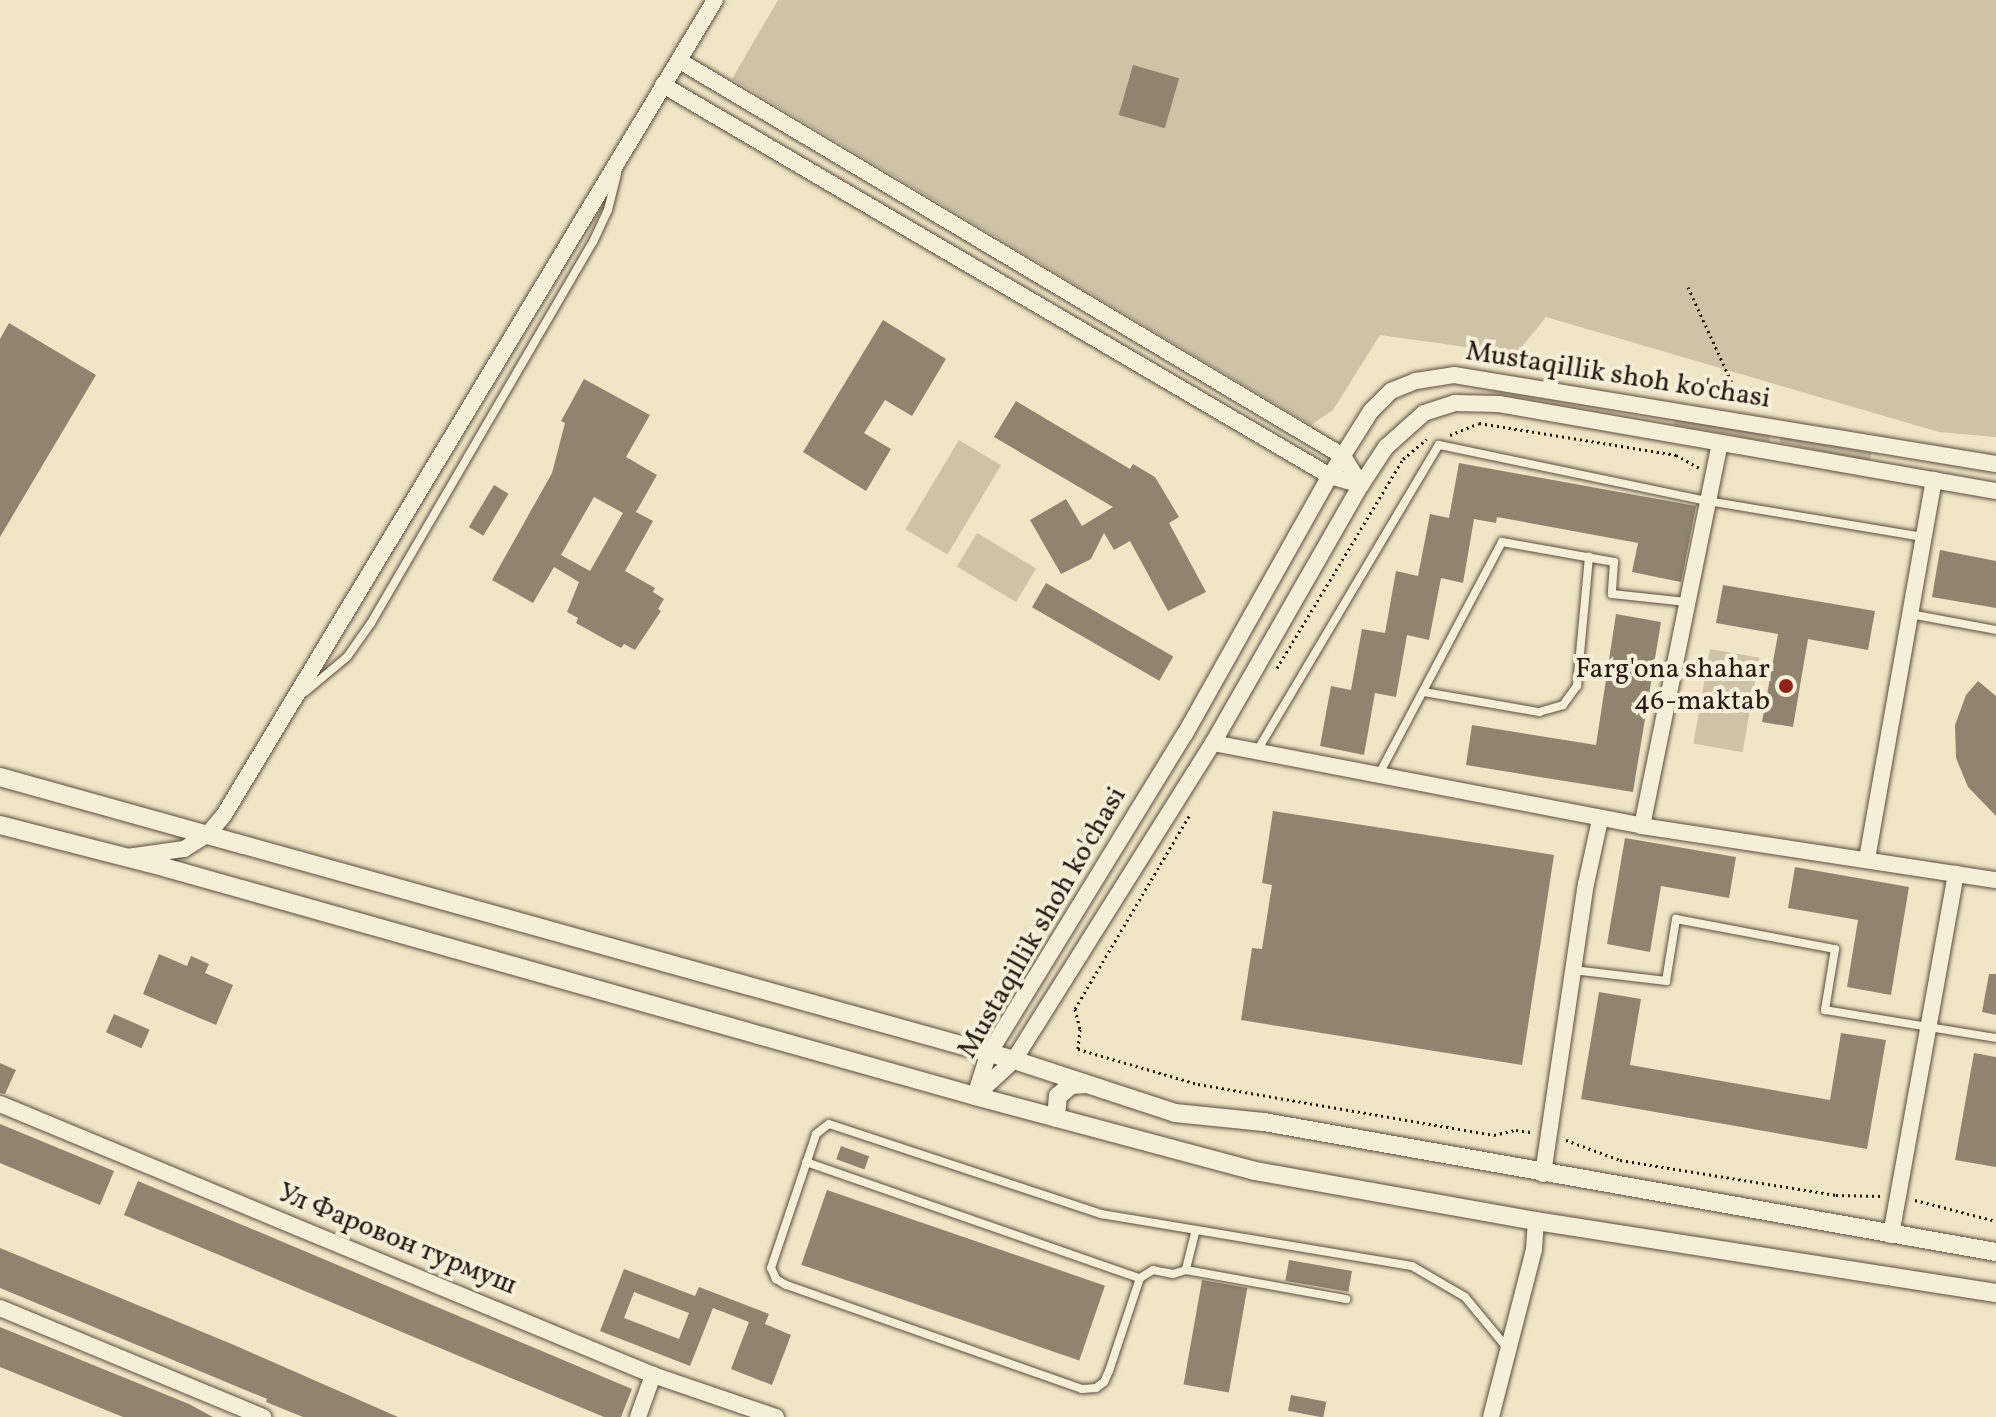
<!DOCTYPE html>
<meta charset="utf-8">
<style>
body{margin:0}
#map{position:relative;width:1996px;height:1417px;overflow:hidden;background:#f0e6c5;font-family:Vollkorn,serif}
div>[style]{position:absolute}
.green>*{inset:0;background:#cec3a7;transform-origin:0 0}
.building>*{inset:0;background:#908470;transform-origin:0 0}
.path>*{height:3px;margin-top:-1.5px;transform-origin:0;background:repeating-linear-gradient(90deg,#291913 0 2px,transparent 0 6px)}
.roads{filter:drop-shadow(0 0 2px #5b4c40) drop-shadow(0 0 2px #5b4c40)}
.service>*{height:8px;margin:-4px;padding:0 4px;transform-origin:4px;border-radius:4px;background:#f5efd9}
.minor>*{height:16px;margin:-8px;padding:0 8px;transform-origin:8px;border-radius:8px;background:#f5efd9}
.tertiary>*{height:18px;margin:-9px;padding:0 9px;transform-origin:9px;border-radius:9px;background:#f5efd9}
.dots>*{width:22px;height:22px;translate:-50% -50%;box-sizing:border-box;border:4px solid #f5efd9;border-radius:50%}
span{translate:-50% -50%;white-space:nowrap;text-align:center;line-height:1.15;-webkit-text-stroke:8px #f5efd9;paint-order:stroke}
.street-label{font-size:28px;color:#291913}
.poi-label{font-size:28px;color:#291913}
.right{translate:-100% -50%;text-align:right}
</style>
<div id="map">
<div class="green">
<i style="clip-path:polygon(778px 0,1996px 0,1996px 437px,1939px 432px,1546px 317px,1516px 354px,1380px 335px,1333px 410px,1311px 425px,732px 79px)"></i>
<i style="left:1675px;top:418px;width:97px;height:7px;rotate:10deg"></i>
<i style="left:1781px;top:436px;width:92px;height:7px;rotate:11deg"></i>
<i style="left:959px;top:440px;width:49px;height:104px;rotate:31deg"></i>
<i style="left:977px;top:533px;width:69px;height:39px;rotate:31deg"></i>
<i style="left:1710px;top:649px;width:50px;height:96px;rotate:10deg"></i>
</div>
<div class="building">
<i style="left:1133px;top:65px;width:48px;height:52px;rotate:16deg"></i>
<i style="clip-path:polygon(883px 320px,946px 359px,912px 416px,885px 400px,864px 433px,891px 449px,866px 491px,803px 452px)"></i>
<i style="clip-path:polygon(9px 323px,96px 375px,0 537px,0 339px)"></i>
<i style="clip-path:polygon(evenodd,584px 379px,650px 415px,626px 457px,657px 475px,636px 512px,653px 521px,625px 571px,655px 588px,653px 592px,664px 599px,658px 609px,661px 611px,635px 650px,624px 644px,621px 648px,576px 623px,578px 618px,567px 612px,579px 582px,554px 567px,533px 603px,492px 580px,552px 473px,565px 423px,561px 421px,584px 379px,594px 497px,623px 513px,590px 571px,561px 555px,594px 497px)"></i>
<i style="clip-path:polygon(1016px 401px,1130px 469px,1133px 464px,1155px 477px,1179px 517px,1169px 523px,1206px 592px,1168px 611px,1130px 541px,1114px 550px,1104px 533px,1091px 559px,1061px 574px,1030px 520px,1066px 499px,1082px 526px,1113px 507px,994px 437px)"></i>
<i style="clip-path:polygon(1459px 463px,1696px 506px,1681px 582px,1632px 572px,1638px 543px,1497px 517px,1496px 523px,1474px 519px,1463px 583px,1441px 578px,1429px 640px,1407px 635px,1396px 697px,1375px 693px,1364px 755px,1320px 746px,1331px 686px,1351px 690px,1362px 629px,1385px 633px,1396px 571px,1418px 576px,1430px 514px,1449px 518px)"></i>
<i style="left:494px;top:485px;width:17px;height:49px;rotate:31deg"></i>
<i style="clip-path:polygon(1940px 550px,1996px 561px,1996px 608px,1932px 597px)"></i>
<i style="left:1046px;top:583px;width:147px;height:28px;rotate:30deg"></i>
<i style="clip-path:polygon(1723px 585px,1875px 611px,1868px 650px,1808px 639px,1793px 727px,1762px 722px,1778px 634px,1716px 623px)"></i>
<i style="clip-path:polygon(1616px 614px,1661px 622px,1633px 792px,1466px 765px,1472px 725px,1596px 745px)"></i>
<i style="clip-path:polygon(1978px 681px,1996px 696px,1996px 816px,1968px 787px,1956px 758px,1955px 725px,1966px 695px)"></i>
<i style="clip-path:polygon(1273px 811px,1554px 855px,1522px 1065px,1241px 1020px,1252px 948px,1262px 949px,1272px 885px,1262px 883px)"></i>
<i style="clip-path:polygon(1625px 838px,1736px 857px,1729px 898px,1661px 886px,1650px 952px,1607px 944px)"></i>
<i style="clip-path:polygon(1795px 867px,1909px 887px,1891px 995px,1847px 987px,1858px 920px,1788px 908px)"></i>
<i style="clip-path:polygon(159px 954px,187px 966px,191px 956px,209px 964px,205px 973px,233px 985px,216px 1025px,143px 994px)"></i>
<i style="clip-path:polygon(1989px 974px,1996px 974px,1996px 1015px,1982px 1012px)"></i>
<i style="clip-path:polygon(1599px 992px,1641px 999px,1630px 1065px,1830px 1100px,1841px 1033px,1886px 1040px,1867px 1149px,1581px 1099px)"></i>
<i style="left:114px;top:1014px;width:39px;height:20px;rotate:24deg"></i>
<i style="clip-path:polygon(1974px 1053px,1996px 1057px,1996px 1167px,1955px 1160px)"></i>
<i style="clip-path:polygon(0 1063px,16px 1070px,5px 1094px,0 1093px)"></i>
<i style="clip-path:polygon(0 1124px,114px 1171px,100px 1205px,0 1163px)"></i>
<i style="left:841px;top:1146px;width:30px;height:14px;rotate:20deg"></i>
<i style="clip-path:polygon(138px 1181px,632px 1389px,621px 1417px,604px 1417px,573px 1404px,124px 1215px)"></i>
<i style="left:827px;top:1190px;width:294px;height:79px;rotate:19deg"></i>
<i style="clip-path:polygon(0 1248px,234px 1345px,398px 1417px,303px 1417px,266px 1402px,267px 1399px,0 1288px)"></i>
<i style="left:1289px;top:1260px;width:64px;height:21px;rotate:10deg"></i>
<i style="clip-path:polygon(evenodd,624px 1269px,695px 1296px,699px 1287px,769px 1314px,765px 1324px,791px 1335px,772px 1385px,731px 1369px,749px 1322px,713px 1308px,690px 1366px,600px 1331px,624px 1269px,634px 1292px,689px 1313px,679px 1339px,624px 1318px,634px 1292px)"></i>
<i style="left:1202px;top:1280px;width:46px;height:106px;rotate:10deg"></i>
<i style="clip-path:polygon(0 1327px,189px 1404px,213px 1417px,123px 1417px,0 1367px)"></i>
<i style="left:1291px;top:1395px;width:36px;height:16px;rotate:11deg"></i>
</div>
<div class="path">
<i style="left:1688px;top:287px;width:120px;rotate:65.4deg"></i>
<i style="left:1450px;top:435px;width:31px;rotate:-22deg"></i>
<i style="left:1479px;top:423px;width:200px;rotate:9.2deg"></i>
<i style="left:1676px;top:455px;width:26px;rotate:29deg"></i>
<i style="left:1277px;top:668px;width:244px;rotate:-58.9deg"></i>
<i style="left:1403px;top:459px;width:31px;rotate:-40deg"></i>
<i style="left:1189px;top:816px;width:224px;rotate:120.6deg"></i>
<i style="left:1075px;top:1009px;width:21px;rotate:76deg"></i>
<i style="left:1080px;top:1029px;width:20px;rotate:96deg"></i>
<i style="left:1078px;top:1049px;width:125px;rotate:16.3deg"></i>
<i style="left:1198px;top:1084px;width:300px;rotate:9.8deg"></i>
<i style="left:1494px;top:1135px;width:23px;rotate:-13deg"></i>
<i style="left:1516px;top:1130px;width:15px;rotate:8deg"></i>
<i style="left:1566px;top:1140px;width:58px;rotate:20.3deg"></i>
<i style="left:1620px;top:1160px;width:219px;rotate:9.2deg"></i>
<i style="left:1836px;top:1195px;width:47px;rotate:1.2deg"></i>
<i style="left:1915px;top:1200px;width:84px;rotate:14.5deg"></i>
</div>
<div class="roads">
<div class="service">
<i style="left:1910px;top:614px;width:87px;rotate:10.5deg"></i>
<i style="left:305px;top:692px;width:55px;rotate:-39.8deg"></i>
<i style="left:347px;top:657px;width:42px;rotate:-54.8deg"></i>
<i style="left:371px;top:623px;width:441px;rotate:-59.8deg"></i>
<i style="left:593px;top:242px;width:35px;rotate:-65deg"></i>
<i style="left:608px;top:210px;width:38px;rotate:-76deg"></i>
<i style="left:1424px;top:692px;width:117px;rotate:9.9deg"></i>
<i style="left:1539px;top:712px;width:25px;rotate:-16deg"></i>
<i style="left:1563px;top:705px;width:24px;rotate:-54deg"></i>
<i style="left:1577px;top:686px;width:130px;rotate:-84.7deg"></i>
<i style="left:1257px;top:751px;width:356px;rotate:-59.3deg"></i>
<i style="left:1439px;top:445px;width:275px;rotate:11.8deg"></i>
<i style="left:1708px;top:501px;width:217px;rotate:9.5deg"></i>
<i style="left:1378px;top:776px;width:265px;rotate:-62.1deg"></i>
<i style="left:1502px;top:542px;width:114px;rotate:10.1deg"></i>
<i style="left:1614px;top:562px;width:32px;rotate:94deg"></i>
<i style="left:1612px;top:594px;width:75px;rotate:6.1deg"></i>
<i style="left:1573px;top:970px;width:94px;rotate:6.7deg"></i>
<i style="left:1666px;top:981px;width:63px;rotate:-80.8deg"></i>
<i style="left:1676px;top:919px;width:162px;rotate:10.7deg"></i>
<i style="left:1835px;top:949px;width:62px;rotate:99.3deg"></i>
<i style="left:1825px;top:1010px;width:173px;rotate:9.3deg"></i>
<i style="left:806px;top:1162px;width:354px;rotate:19.2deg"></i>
<i style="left:1195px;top:1233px;width:38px;rotate:104deg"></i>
<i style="left:1186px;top:1270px;width:14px;rotate:163deg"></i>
<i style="left:1173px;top:1274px;width:20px;rotate:-169deg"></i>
<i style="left:1153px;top:1270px;width:15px;rotate:148deg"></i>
<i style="left:1140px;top:1278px;width:98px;rotate:108.4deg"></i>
<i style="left:1109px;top:1371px;width:12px;rotate:114deg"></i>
<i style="left:1104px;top:1382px;width:10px;rotate:143deg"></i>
<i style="left:1096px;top:1388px;width:14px;rotate:176deg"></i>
<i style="left:1082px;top:1389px;width:314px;rotate:-160.6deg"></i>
<i style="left:786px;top:1285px;width:12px;rotate:-149deg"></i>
<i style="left:776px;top:1279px;width:12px;rotate:-114deg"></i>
<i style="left:771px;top:1268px;width:141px;rotate:-71.4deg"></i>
<i style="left:816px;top:1134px;width:16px;rotate:-38deg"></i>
<i style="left:829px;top:1124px;width:287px;rotate:18.3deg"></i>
<i style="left:1101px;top:1214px;width:315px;rotate:9.5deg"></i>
<i style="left:1412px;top:1266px;width:61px;rotate:30.3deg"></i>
<i style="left:1465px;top:1297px;width:67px;rotate:50.4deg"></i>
<i style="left:1186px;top:1270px;width:163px;rotate:10.3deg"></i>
</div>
<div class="minor">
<i style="left:680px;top:61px;width:772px;rotate:30.79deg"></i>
<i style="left:1343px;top:456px;width:34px;rotate:58deg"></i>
<i style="left:663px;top:85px;width:773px;rotate:30.38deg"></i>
<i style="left:1330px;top:476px;width:32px;rotate:16deg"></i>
<i style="left:1213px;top:743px;width:437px;rotate:10.9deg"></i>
<i style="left:1642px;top:826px;width:390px;rotate:-78.5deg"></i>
<i style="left:1642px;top:826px;width:358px;rotate:8.7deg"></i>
<i style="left:127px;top:857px;width:58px;rotate:-8deg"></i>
<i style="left:184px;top:849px;width:28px;rotate:-32deg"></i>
<i style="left:208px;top:834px;width:25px;rotate:-50deg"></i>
<i style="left:224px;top:815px;width:951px;rotate:-58.93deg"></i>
<i style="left:1867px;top:859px;width:385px;rotate:-80deg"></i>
<i style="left:976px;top:1095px;width:52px;rotate:-42.6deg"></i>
<i style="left:1014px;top:1060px;width:374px;rotate:-57.9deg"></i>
<i style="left:1213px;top:743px;width:297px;rotate:-60.2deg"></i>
<i style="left:1361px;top:485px;width:45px;rotate:-56.7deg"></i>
<i style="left:1386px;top:447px;width:51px;rotate:-41.8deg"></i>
<i style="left:1424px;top:413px;width:33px;rotate:-18deg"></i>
<i style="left:1455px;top:403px;width:44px;rotate:1.3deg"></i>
<i style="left:1499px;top:404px;width:505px;rotate:9.93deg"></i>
<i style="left:975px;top:1096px;width:43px;rotate:-72.4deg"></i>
<i style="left:988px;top:1055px;width:377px;rotate:-58.5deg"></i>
<i style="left:1185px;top:734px;width:296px;rotate:-60.7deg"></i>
<i style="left:1330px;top:476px;width:77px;rotate:-57.8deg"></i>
<i style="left:1371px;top:411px;width:28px;rotate:-45deg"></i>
<i style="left:1391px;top:391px;width:27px;rotate:-22deg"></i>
<i style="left:1416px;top:381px;width:38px;rotate:-9deg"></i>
<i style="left:1454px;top:375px;width:549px;rotate:9.33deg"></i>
<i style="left:0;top:1104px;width:707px;rotate:22.54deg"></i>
<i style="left:653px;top:1375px;width:130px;rotate:18.9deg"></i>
<i style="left:1543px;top:1174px;width:293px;rotate:-81.6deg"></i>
<i style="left:1586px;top:884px;width:66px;rotate:-77.7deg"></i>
<i style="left:1891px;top:1235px;width:367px;rotate:-79.8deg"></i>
<i style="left:0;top:1308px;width:285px;rotate:22.5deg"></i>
<i style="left:638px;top:1417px;width:45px;rotate:-70.3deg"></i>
<i style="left:1491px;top:1417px;width:173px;rotate:-75.6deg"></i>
<i style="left:1534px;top:1249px;width:28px;rotate:-86deg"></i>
</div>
<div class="tertiary">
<i style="left:0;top:777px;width:1053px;rotate:15.59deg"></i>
<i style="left:1014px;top:1060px;width:169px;rotate:18.2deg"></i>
<i style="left:1175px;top:1113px;width:89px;rotate:5.8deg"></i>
<i style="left:1264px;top:1122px;width:743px;rotate:10.07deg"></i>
<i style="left:0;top:825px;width:172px;rotate:14.4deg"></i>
<i style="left:167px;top:868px;width:840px;rotate:15.76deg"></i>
<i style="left:975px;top:1096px;width:290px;rotate:15deg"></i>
<i style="left:1255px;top:1171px;width:285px;rotate:10.1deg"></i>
<i style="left:1536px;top:1221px;width:466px;rotate:8.9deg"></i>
<i style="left:1056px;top:1118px;width:22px;rotate:-85deg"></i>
<i style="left:1058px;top:1096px;width:17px;rotate:-40deg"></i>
<i style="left:1071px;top:1085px;width:15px;rotate:-4deg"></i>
</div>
</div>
<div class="dots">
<i style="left:1786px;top:686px;background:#8f2418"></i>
</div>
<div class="street-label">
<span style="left:1618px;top:376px;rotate:9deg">Mustaqillik shoh ko'chasi</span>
<span style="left:1043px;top:923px;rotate:-60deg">Mustaqillik shoh ko'chasi</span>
<span style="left:397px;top:1240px;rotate:22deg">Ул Фаровон турмуш</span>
</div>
<div class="poi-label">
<span class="right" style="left:1770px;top:686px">Farg'ona shahar<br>46-maktab</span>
</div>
</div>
